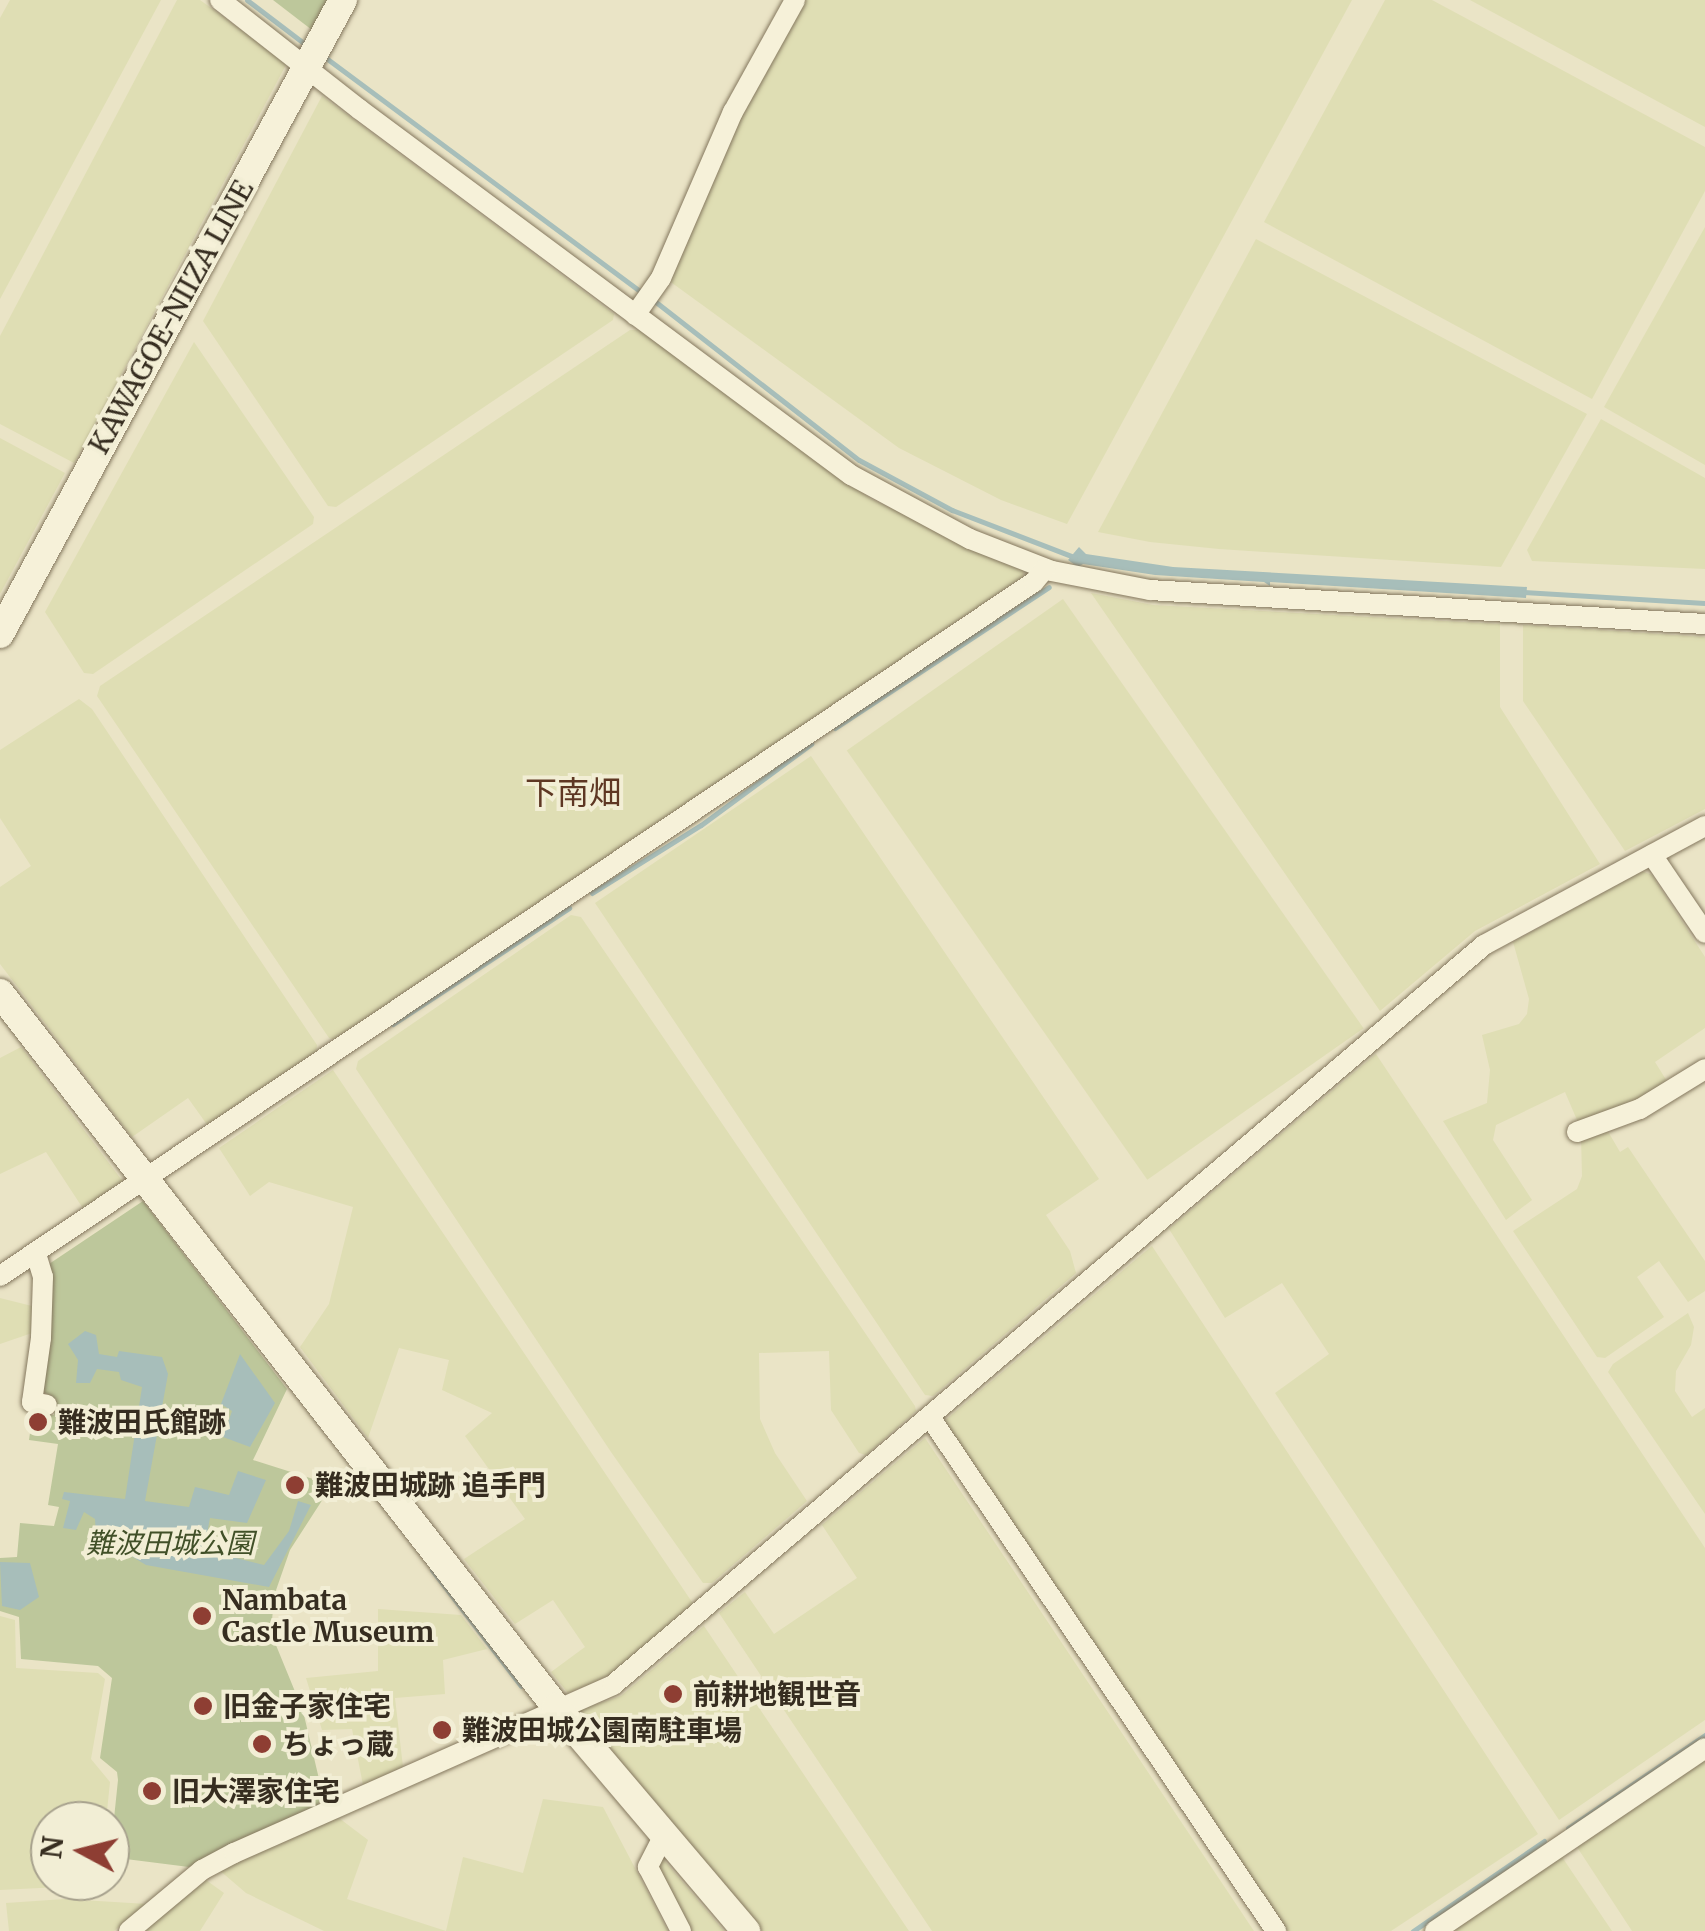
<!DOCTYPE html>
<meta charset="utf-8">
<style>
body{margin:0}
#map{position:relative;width:1705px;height:1931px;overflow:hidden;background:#eae4c6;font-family:Merriweather,"Noto Sans JP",serif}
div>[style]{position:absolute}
.farmland>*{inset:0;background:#dfdeb4;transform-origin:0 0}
.green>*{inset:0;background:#bdc79b}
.water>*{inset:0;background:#a7beba}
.stream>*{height:5px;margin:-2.5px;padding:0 2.5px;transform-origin:2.5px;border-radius:2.5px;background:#a7beba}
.roads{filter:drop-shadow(0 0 2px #84775e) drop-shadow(0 0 2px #84775e)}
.street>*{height:20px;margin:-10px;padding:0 10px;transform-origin:10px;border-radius:10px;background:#f6f1d9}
.secondary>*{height:28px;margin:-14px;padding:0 14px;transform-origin:14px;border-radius:14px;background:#f6f1d9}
.dots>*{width:28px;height:28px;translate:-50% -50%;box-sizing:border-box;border:5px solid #f2eed5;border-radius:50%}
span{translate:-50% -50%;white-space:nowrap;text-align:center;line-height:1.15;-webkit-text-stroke:8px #f2eed5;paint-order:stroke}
.street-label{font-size:28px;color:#362d20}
.poi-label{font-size:28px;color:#362d20;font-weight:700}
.left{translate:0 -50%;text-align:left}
.park-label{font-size:28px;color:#415028;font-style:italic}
.quarter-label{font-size:32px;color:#5e3723}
.north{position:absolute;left:30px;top:1801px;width:100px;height:100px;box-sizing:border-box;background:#f2eed5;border:2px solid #a7a18d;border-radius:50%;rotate:277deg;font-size:28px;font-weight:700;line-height:40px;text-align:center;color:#362d20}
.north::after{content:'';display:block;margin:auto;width:35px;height:45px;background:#8e3e33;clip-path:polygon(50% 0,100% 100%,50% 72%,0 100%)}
</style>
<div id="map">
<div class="farmland">
<i style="clip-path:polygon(10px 0,161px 0,0 299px,0 18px)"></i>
<i style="clip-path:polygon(177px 0,200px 0,287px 63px,74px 463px,0 424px,0 336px)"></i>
<i style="clip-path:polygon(805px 0,1352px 0,1067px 524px,1001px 500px,899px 448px,668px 280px,740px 117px)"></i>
<i style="clip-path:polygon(1385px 0,1432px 0,1705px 147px,1705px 191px,1592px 399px,1264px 222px)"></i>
<i style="clip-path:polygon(1470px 0,1705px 0,1705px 127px)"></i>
<i style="clip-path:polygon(322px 96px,614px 314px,613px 320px,336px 507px,328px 506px,203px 321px)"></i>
<i style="clip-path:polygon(1705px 227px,1705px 465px,1604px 407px)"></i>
<i style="clip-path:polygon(1256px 239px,1587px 414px,1501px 567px,1219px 549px,1150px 542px,1098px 532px)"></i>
<i style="clip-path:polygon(630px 330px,639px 330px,871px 499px,1024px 569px,1023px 577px,337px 1040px,329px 1038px,97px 696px,100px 686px)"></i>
<i style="clip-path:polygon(194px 342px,314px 517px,313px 524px,93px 674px,84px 673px,45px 612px)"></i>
<i style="clip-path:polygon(1601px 419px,1705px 478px,1705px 569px,1532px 561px,1527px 550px)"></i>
<i style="clip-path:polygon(0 438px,65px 473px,0 594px)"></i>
<i style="clip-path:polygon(1091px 593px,1153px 605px,1500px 624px,1500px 707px,1600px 864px,1475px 931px,1380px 1011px)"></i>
<i style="left:1063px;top:599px;width:524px;height:264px;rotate:55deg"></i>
<i style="clip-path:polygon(1523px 625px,1705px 637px,1705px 809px,1625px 851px,1523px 701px)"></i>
<i style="clip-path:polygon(79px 699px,92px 709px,317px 1045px,316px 1054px,208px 1126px,188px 1098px,132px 1137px,0 964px,0 887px,31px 866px,0 818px,0 750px)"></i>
<i style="clip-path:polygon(811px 756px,1099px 1179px,1046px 1215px,1070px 1251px,1076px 1273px,933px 1396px,925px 1395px,595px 903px)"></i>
<i style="clip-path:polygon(1642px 871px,1652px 875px,1705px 957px,1705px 1028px,1655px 1062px,1670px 1086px,1580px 1127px,1565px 1092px,1496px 1125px,1493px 1140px,1532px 1200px,1506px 1220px,1443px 1121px,1487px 1103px,1490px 1070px,1482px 1035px,1519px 1024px,1527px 1014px,1529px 999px,1513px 942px)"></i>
<i style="clip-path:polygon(571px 915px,581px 917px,915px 1406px,916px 1411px,866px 1455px,859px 1453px,831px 1410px,829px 1351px,759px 1353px,760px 1419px,775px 1453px,807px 1501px,712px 1583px,703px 1583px,611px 1452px,356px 1069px,358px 1061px)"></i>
<i style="clip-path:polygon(21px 1047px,124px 1183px,84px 1210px,46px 1152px,0 1174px,0 1058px)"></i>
<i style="clip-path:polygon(1376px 1054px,1705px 1548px,1705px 1720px,1559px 1820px,1275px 1393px,1329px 1354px,1282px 1283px,1225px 1318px,1169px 1229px)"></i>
<i style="clip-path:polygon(333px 1070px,694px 1605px,618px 1673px,568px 1693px,551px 1672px,585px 1647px,553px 1600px,515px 1624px,464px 1559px,525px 1519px,465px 1436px,492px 1413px,442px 1390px,449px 1360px,399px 1348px,368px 1438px,300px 1347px,329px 1304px,353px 1207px,269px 1182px,250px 1196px,219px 1148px)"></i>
<i style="clip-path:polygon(1606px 1128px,1620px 1152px,1628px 1147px,1705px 1261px,1705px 1291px,1688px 1302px,1659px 1261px,1637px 1277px,1664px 1317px,1605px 1358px,1597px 1357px,1513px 1231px,1577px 1189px,1582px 1176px,1581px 1137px)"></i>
<i style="clip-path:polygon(1152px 1246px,1538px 1834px,1391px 1931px,1281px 1931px,942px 1423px)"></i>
<i style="clip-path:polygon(0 1298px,36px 1307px,35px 1332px,0 1344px)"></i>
<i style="clip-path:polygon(1688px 1313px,1694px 1327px,1691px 1345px,1676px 1371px,1675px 1391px,1692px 1417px,1705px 1408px,1705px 1514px,1608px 1372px,1613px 1364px)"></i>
<i style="clip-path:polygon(925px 1438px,1254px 1931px,932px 1931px,719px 1613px,745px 1592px,774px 1634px,857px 1578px,822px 1525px)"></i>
<i style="clip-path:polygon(378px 1609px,461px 1615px,487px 1649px,443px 1660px,445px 1694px,395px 1698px,403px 1767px,363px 1785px,352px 1729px,322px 1730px,306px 1678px,378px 1671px)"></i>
<i style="clip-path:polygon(0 1616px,15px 1620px,16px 1668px,98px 1673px,105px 1679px,91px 1759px,110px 1782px,106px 1821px,50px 1821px,50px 1881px,100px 1881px,100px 1885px,0 1890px)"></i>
<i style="clip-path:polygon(704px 1626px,909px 1931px,762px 1931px,579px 1716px,579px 1710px,621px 1696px)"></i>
<i style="clip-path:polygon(1705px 1758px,1705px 1931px,1632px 1931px,1577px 1847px)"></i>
<i style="clip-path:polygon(543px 1799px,603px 1807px,668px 1931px,324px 1931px,246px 1893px,218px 1869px,335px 1815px,368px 1840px,347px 1899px,446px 1931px,463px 1857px,523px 1873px)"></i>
<i style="clip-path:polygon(1562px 1857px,1612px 1931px,1456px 1931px,1453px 1927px)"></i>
<i style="clip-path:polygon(663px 1859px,724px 1931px,687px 1931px,655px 1872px)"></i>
<i style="clip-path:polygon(206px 1880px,224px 1893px,200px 1931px,142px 1931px)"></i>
<i style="clip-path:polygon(65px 1899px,147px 1904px,114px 1931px,9px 1931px,6px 1903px)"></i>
</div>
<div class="green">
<i style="clip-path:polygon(273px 0,328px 0,312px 30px)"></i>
<i style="clip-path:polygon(143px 1201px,287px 1389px,253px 1460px,332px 1485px,290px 1550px,274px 1596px,271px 1633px,303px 1711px,323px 1796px,318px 1805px,189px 1867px,110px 1857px,118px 1780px,117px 1772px,100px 1758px,112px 1678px,98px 1666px,21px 1659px,19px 1617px,0 1611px,0 1558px,17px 1557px,20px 1523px,54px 1526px,59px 1507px,48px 1505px,58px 1444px,29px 1440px,33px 1412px,54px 1415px,56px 1399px,40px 1390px,49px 1264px)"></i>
</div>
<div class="water">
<i style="clip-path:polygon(1079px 547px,1086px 554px,1173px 567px,1527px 587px,1526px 598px,1270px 582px,1270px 586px,1264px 582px,1155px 575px,1083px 564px,1078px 567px,1068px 560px)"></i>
<i style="clip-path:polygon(85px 1331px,96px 1335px,99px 1354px,117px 1357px,119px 1351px,162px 1357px,168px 1374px,145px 1501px,189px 1507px,195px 1487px,229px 1495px,238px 1471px,266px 1480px,247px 1523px,210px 1518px,204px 1550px,264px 1565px,289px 1531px,298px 1501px,311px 1505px,269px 1587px,146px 1565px,96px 1535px,95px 1519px,84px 1512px,76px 1530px,63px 1528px,70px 1501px,62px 1499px,64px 1492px,125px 1499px,142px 1387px,121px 1380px,119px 1372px,97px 1369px,90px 1383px,76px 1383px,78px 1360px,68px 1344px)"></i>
<i style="clip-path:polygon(240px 1354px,275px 1403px,250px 1447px,223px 1437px,232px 1411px,221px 1404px)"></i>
<i style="clip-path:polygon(0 1562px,30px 1563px,39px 1597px,20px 1610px,2px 1606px)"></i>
</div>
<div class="stream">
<i style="left:247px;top:0;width:78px;rotate:37.2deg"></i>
<i style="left:322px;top:55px;width:400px;rotate:36.6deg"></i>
<i style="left:652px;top:299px;width:262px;rotate:37.9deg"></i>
<i style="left:859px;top:460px;width:106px;rotate:28.3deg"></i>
<i style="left:952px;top:510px;width:131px;rotate:21.1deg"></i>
<i style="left:1523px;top:592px;width:182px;rotate:3.5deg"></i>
<i style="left:835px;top:728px;width:256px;rotate:-33.4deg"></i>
<i style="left:592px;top:893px;width:128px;rotate:-32deg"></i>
<i style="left:701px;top:825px;width:137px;rotate:-36.4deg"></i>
<i style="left:393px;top:1024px;width:211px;rotate:-33.4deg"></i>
<i style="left:432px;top:1570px;width:146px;rotate:52.5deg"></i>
<i style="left:1568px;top:1828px;width:166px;rotate:-34.2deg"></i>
<i style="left:1413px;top:1931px;width:159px;rotate:-34.5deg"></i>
</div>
<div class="roads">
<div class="street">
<i style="left:220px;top:0;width:177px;rotate:38.1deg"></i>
<i style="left:359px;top:109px;width:613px;rotate:36.65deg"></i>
<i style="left:851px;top:475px;width:135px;rotate:28.3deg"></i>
<i style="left:970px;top:539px;width:88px;rotate:21.3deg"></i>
<i style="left:1052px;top:571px;width:100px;rotate:11deg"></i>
<i style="left:1150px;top:590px;width:556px;rotate:3.51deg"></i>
<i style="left:635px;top:315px;width:45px;rotate:-54.9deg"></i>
<i style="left:661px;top:278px;width:181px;rotate:-66.6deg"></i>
<i style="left:733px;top:112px;width:128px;rotate:-61deg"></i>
<i style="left:1652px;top:855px;width:94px;rotate:55.8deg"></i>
<i style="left:1577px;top:1132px;width:67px;rotate:-20.1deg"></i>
<i style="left:1640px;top:1109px;width:76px;rotate:-31.6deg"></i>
<i style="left:36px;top:1254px;width:24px;rotate:73deg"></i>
<i style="left:43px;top:1277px;width:61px;rotate:91.9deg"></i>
<i style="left:41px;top:1338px;width:65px;rotate:98deg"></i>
<i style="left:32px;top:1402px;width:15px;rotate:11deg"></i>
<i style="left:0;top:1276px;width:1245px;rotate:-33.87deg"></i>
<i style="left:1034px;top:582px;width:17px;rotate:-50deg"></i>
<i style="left:930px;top:1417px;width:620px;rotate:56.05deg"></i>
<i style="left:664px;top:1835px;width:36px;rotate:117deg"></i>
<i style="left:648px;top:1867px;width:72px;rotate:62.7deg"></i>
<i style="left:129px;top:1931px;width:95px;rotate:-39.9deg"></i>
<i style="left:202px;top:1870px;width:36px;rotate:-28deg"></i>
<i style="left:234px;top:1853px;width:415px;rotate:-23.9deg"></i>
<i style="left:613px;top:1685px;width:1143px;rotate:-40.35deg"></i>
<i style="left:1484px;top:945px;width:251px;rotate:-28.3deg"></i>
<i style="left:1435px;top:1931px;width:326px;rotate:-34.1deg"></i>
</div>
<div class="secondary">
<i style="left:0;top:634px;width:721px;rotate:-61.59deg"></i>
<i style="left:0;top:993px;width:905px;rotate:52.09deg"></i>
<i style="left:556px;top:1707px;width:294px;rotate:49.7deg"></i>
</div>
</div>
<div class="dots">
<i style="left:38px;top:1422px;background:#8e3e33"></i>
<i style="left:295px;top:1485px;background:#8e3e33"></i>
<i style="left:202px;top:1616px;background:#8e3e33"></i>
<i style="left:673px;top:1694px;background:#8e3e33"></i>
<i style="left:203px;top:1706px;background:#8e3e33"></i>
<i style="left:442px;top:1730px;background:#8e3e33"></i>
<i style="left:262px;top:1744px;background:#8e3e33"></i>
<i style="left:152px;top:1791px;background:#8e3e33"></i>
</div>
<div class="street-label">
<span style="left:171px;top:317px;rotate:-61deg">KAWAGOE-NIIZA LINE</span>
</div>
<div class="poi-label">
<span class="left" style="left:58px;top:1422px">難波田氏館跡</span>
<span class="left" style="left:315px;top:1485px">難波田城跡 追手門</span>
<span class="left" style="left:222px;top:1616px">Nambata<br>Castle Museum</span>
<span class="left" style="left:693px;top:1694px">前耕地観世音</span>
<span class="left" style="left:223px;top:1706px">旧金子家住宅</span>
<span class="left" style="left:462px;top:1730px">難波田城公園南駐車場</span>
<span class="left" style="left:282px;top:1744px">ちょっ蔵</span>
<span class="left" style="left:172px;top:1791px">旧大澤家住宅</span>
</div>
<div class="park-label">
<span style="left:170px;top:1543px">難波田城公園</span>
</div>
<div class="quarter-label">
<span style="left:573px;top:793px">下南畑</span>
</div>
<div class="north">N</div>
</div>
